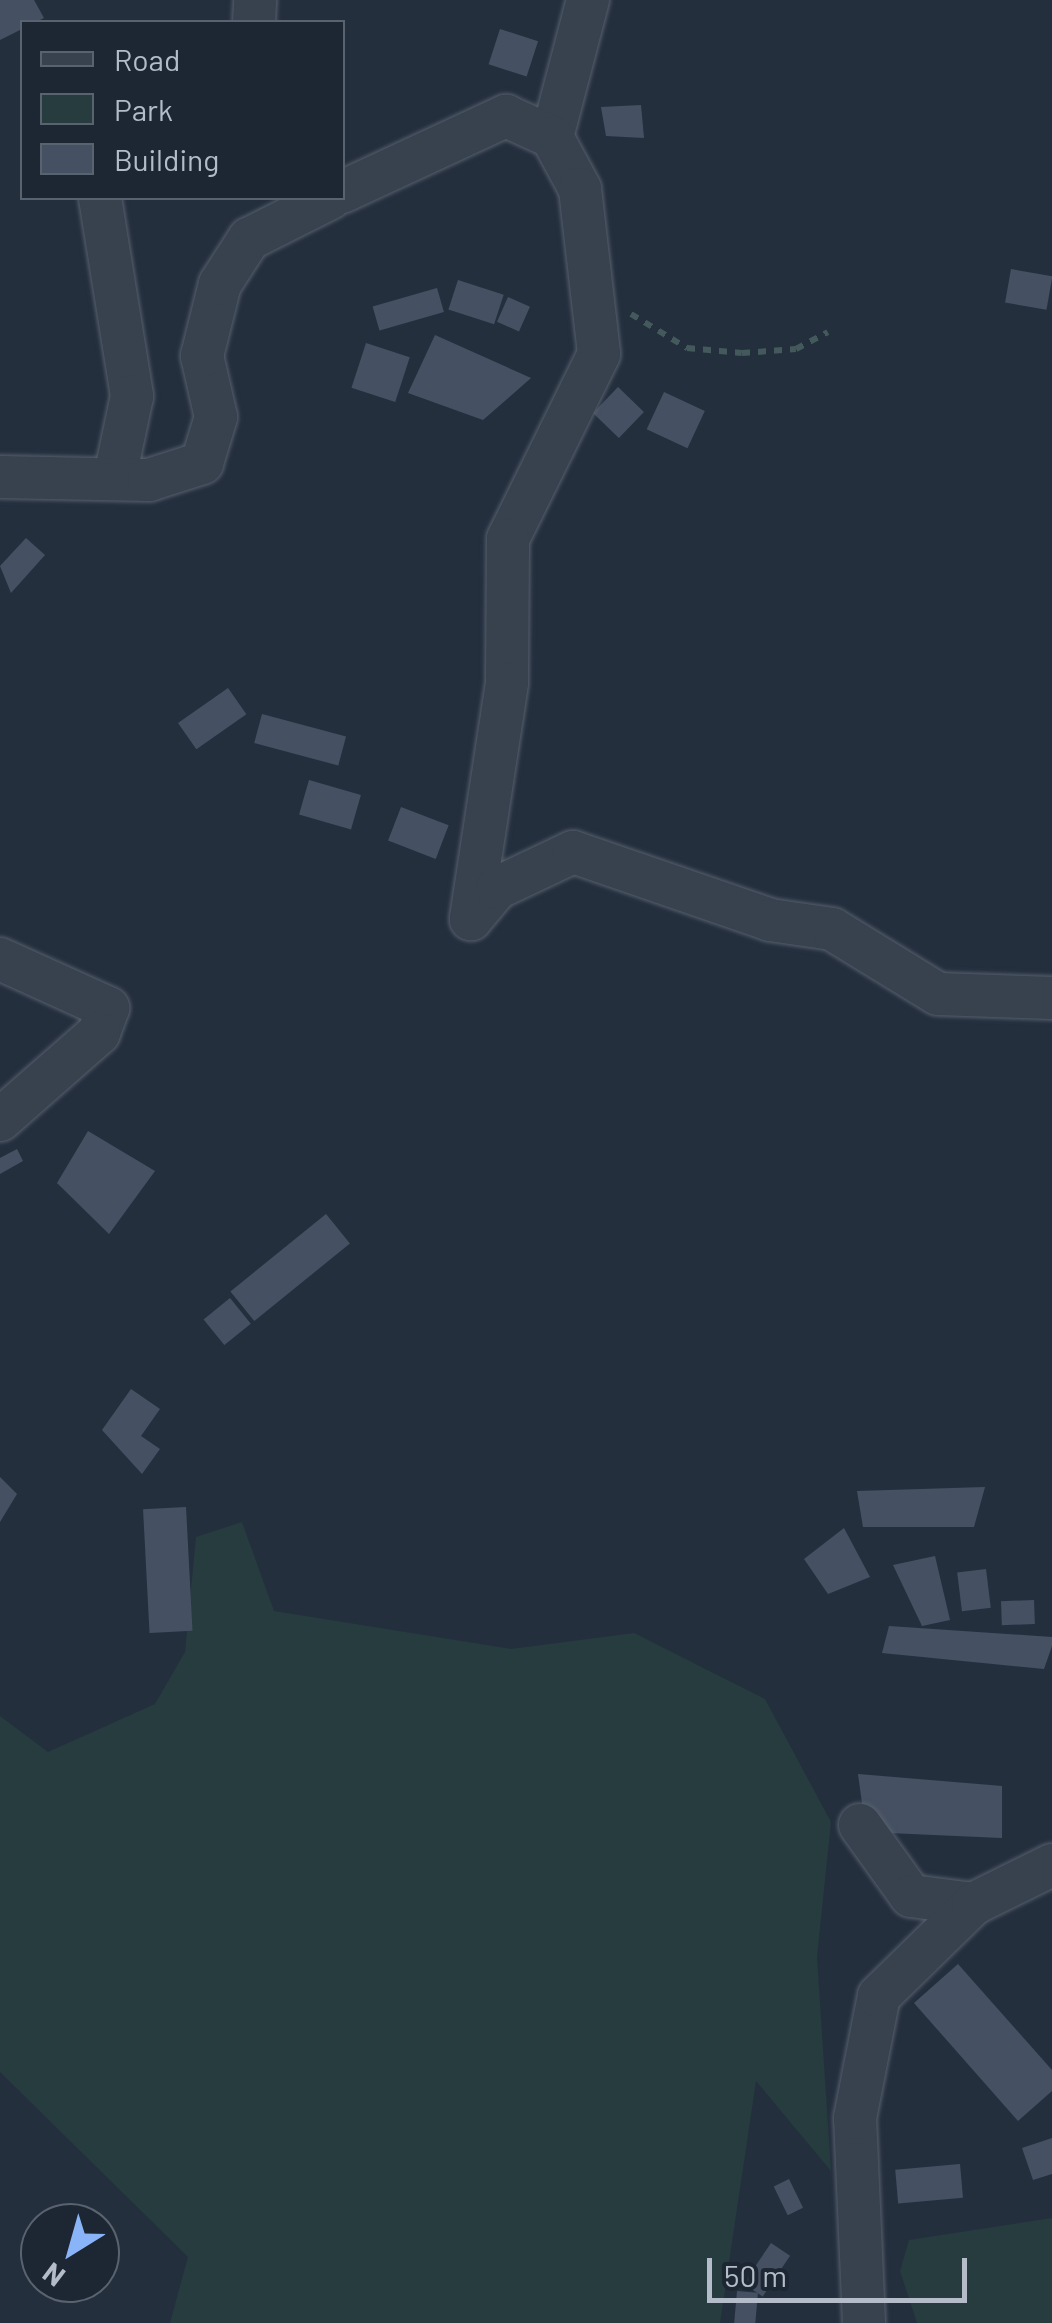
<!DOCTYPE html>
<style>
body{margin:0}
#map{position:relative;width:1052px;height:2323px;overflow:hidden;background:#242f3e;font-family:Barlow,sans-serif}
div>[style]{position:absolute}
.green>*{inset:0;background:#263c3f}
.building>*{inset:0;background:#455162;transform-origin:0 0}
.path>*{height:6px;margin-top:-3px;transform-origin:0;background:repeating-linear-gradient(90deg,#44595c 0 8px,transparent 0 16px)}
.roads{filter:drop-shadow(0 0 2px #565f6c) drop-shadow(0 0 2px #565f6c)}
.minor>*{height:42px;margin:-21px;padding:0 21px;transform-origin:21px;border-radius:21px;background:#38414e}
span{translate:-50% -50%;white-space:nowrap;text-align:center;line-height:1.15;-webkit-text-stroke:10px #1d2633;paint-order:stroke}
.legend{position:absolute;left:20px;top:20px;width:325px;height:180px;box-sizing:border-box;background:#1d2633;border:2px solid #59626f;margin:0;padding:12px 18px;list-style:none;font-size:30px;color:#b4bcc9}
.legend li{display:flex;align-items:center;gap:20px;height:50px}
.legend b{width:50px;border:2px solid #59626f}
.north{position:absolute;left:20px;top:2203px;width:100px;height:100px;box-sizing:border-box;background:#1d2633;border:2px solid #59626f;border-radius:50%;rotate:217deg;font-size:28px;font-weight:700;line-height:40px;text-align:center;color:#b4bcc9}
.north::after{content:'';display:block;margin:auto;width:35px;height:45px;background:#8ab4f8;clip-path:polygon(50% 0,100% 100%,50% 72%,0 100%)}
.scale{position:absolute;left:707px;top:2258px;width:260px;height:45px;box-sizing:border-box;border:5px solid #b4bcc9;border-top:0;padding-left:12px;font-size:30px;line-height:35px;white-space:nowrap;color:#b4bcc9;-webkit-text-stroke:8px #1d2633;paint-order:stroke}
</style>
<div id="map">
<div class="green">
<i style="clip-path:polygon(242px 1522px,274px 1611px,511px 1649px,634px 1633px,765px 1699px,831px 1822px,817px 1957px,831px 2171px,756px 2081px,720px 2323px,170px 2323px,188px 2257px,0 2072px,0 1716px,48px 1752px,155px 1704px,185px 1652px,196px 1537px)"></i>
<i style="clip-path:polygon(1052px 2218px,1052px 2323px,917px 2323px,900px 2271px,909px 2240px)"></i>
</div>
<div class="building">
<i style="clip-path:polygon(0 0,34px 0,44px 18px,0 40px)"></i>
<i style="left:500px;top:29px;width:40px;height:37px;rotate:18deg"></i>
<i style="clip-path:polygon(641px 105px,644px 138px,606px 136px,601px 107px)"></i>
<i style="left:1011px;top:269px;width:42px;height:34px;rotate:10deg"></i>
<i style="left:458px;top:280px;width:48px;height:31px;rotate:18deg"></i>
<i style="left:437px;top:288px;width:25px;height:67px;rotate:74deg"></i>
<i style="left:508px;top:297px;width:24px;height:27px;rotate:24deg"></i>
<i style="clip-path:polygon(435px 335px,531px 378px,483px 420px,408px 393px)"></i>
<i style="left:366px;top:343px;width:46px;height:47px;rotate:18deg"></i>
<i style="left:618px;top:387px;width:36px;height:36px;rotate:44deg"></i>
<i style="left:664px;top:392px;width:45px;height:41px;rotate:25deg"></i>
<i style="clip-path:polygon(26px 538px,45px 555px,11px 593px,0 566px)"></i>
<i style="left:228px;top:688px;width:32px;height:61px;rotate:55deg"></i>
<i style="left:262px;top:714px;width:87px;height:30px;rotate:15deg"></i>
<i style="left:309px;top:780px;width:54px;height:36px;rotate:16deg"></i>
<i style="left:401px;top:807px;width:51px;height:36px;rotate:21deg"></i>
<i style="clip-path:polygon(88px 1131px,155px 1171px,109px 1234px,57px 1183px)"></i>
<i style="clip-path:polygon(17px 1149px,23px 1161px,0 1174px,0 1158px)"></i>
<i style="left:326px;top:1214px;width:38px;height:123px;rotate:51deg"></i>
<i style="left:230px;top:1298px;width:33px;height:34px;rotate:51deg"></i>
<i style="clip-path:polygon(131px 1389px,160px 1409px,141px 1436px,160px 1449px,142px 1474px,102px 1430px)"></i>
<i style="clip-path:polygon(0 1477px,17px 1494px,0 1522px)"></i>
<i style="clip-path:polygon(985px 1487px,974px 1527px,863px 1527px,857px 1491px)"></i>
<i style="left:186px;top:1507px;width:124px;height:43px;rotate:87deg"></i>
<i style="clip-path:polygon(844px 1528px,870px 1577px,828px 1594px,804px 1559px)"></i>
<i style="clip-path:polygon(935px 1556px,950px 1620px,922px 1626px,893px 1565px)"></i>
<i style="left:986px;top:1569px;width:39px;height:29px;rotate:83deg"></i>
<i style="left:1034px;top:1600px;width:24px;height:33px;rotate:88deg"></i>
<i style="clip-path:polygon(889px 1626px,1052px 1637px,1052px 1646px,1044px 1669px,882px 1653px)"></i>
<i style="clip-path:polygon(858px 1774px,1002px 1786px,1002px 1838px,866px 1832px)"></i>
<i style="clip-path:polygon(958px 1964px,1052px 2070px,1052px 2091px,1018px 2121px,914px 2003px)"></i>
<i style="clip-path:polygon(1052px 2138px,1052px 2174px,1033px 2180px,1022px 2148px)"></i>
<i style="left:960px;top:2164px;width:34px;height:65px;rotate:85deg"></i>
<i style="left:789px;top:2179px;width:32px;height:17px;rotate:64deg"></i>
<i style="left:771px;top:2243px;width:23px;height:49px;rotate:34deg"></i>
<i style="left:737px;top:2291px;width:21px;height:32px;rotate:5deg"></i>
</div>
<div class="path">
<i style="left:631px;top:314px;width:66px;rotate:31.3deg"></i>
<i style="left:687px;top:348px;width:55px;rotate:5.2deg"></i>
<i style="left:742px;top:353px;width:54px;rotate:-4.2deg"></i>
<i style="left:796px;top:349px;width:36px;rotate:-28deg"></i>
</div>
<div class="roads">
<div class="minor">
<i style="left:254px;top:22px;width:22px;rotate:-87deg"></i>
<i style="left:552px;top:137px;width:142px;rotate:-75.3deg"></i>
<i style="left:342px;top:192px;width:181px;rotate:-24.9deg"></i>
<i style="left:506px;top:116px;width:51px;rotate:24.5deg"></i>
<i style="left:552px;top:137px;width:59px;rotate:61.7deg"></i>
<i style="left:580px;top:189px;width:166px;rotate:83.4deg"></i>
<i style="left:599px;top:354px;width:206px;rotate:116.2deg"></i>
<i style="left:508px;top:539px;width:144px;rotate:90.4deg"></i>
<i style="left:507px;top:683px;width:239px;rotate:98.7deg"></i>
<i style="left:471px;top:919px;width:40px;rotate:-50deg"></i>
<i style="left:497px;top:888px;width:84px;rotate:-25.3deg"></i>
<i style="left:573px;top:852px;width:208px;rotate:19deg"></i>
<i style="left:770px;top:920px;width:63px;rotate:8.3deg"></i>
<i style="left:832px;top:929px;width:124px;rotate:31.5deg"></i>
<i style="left:938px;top:994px;width:114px;rotate:2deg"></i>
<i style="left:100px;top:198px;width:201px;rotate:80.8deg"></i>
<i style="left:132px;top:396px;width:83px;rotate:101.9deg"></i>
<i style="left:0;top:477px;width:149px;rotate:1.2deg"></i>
<i style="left:149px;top:480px;width:56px;rotate:-17.8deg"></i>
<i style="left:202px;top:463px;width:48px;rotate:-73.1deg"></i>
<i style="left:216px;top:417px;width:63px;rotate:-102.9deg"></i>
<i style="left:202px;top:356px;width:74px;rotate:-76deg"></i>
<i style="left:220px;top:284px;width:54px;rotate:-57.2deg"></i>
<i style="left:249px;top:239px;width:91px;rotate:-26.8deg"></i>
<i style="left:0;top:959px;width:119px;rotate:24.4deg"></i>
<i style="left:108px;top:1008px;width:27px;rotate:110deg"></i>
<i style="left:99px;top:1033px;width:132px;rotate:138.7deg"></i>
<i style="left:860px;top:1825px;width:87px;rotate:54.3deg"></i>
<i style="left:911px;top:1896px;width:63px;rotate:7.4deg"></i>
<i style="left:864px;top:2323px;width:205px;rotate:-92.5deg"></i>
<i style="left:855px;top:2118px;width:124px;rotate:-78.9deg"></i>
<i style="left:879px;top:1996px;width:132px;rotate:-44.4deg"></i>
<i style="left:973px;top:1904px;width:88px;rotate:-26.3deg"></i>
</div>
</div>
<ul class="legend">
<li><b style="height:12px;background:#38414e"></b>Road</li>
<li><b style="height:28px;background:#263c3f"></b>Park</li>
<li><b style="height:28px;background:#455162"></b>Building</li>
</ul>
<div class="north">N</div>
<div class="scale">50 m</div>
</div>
